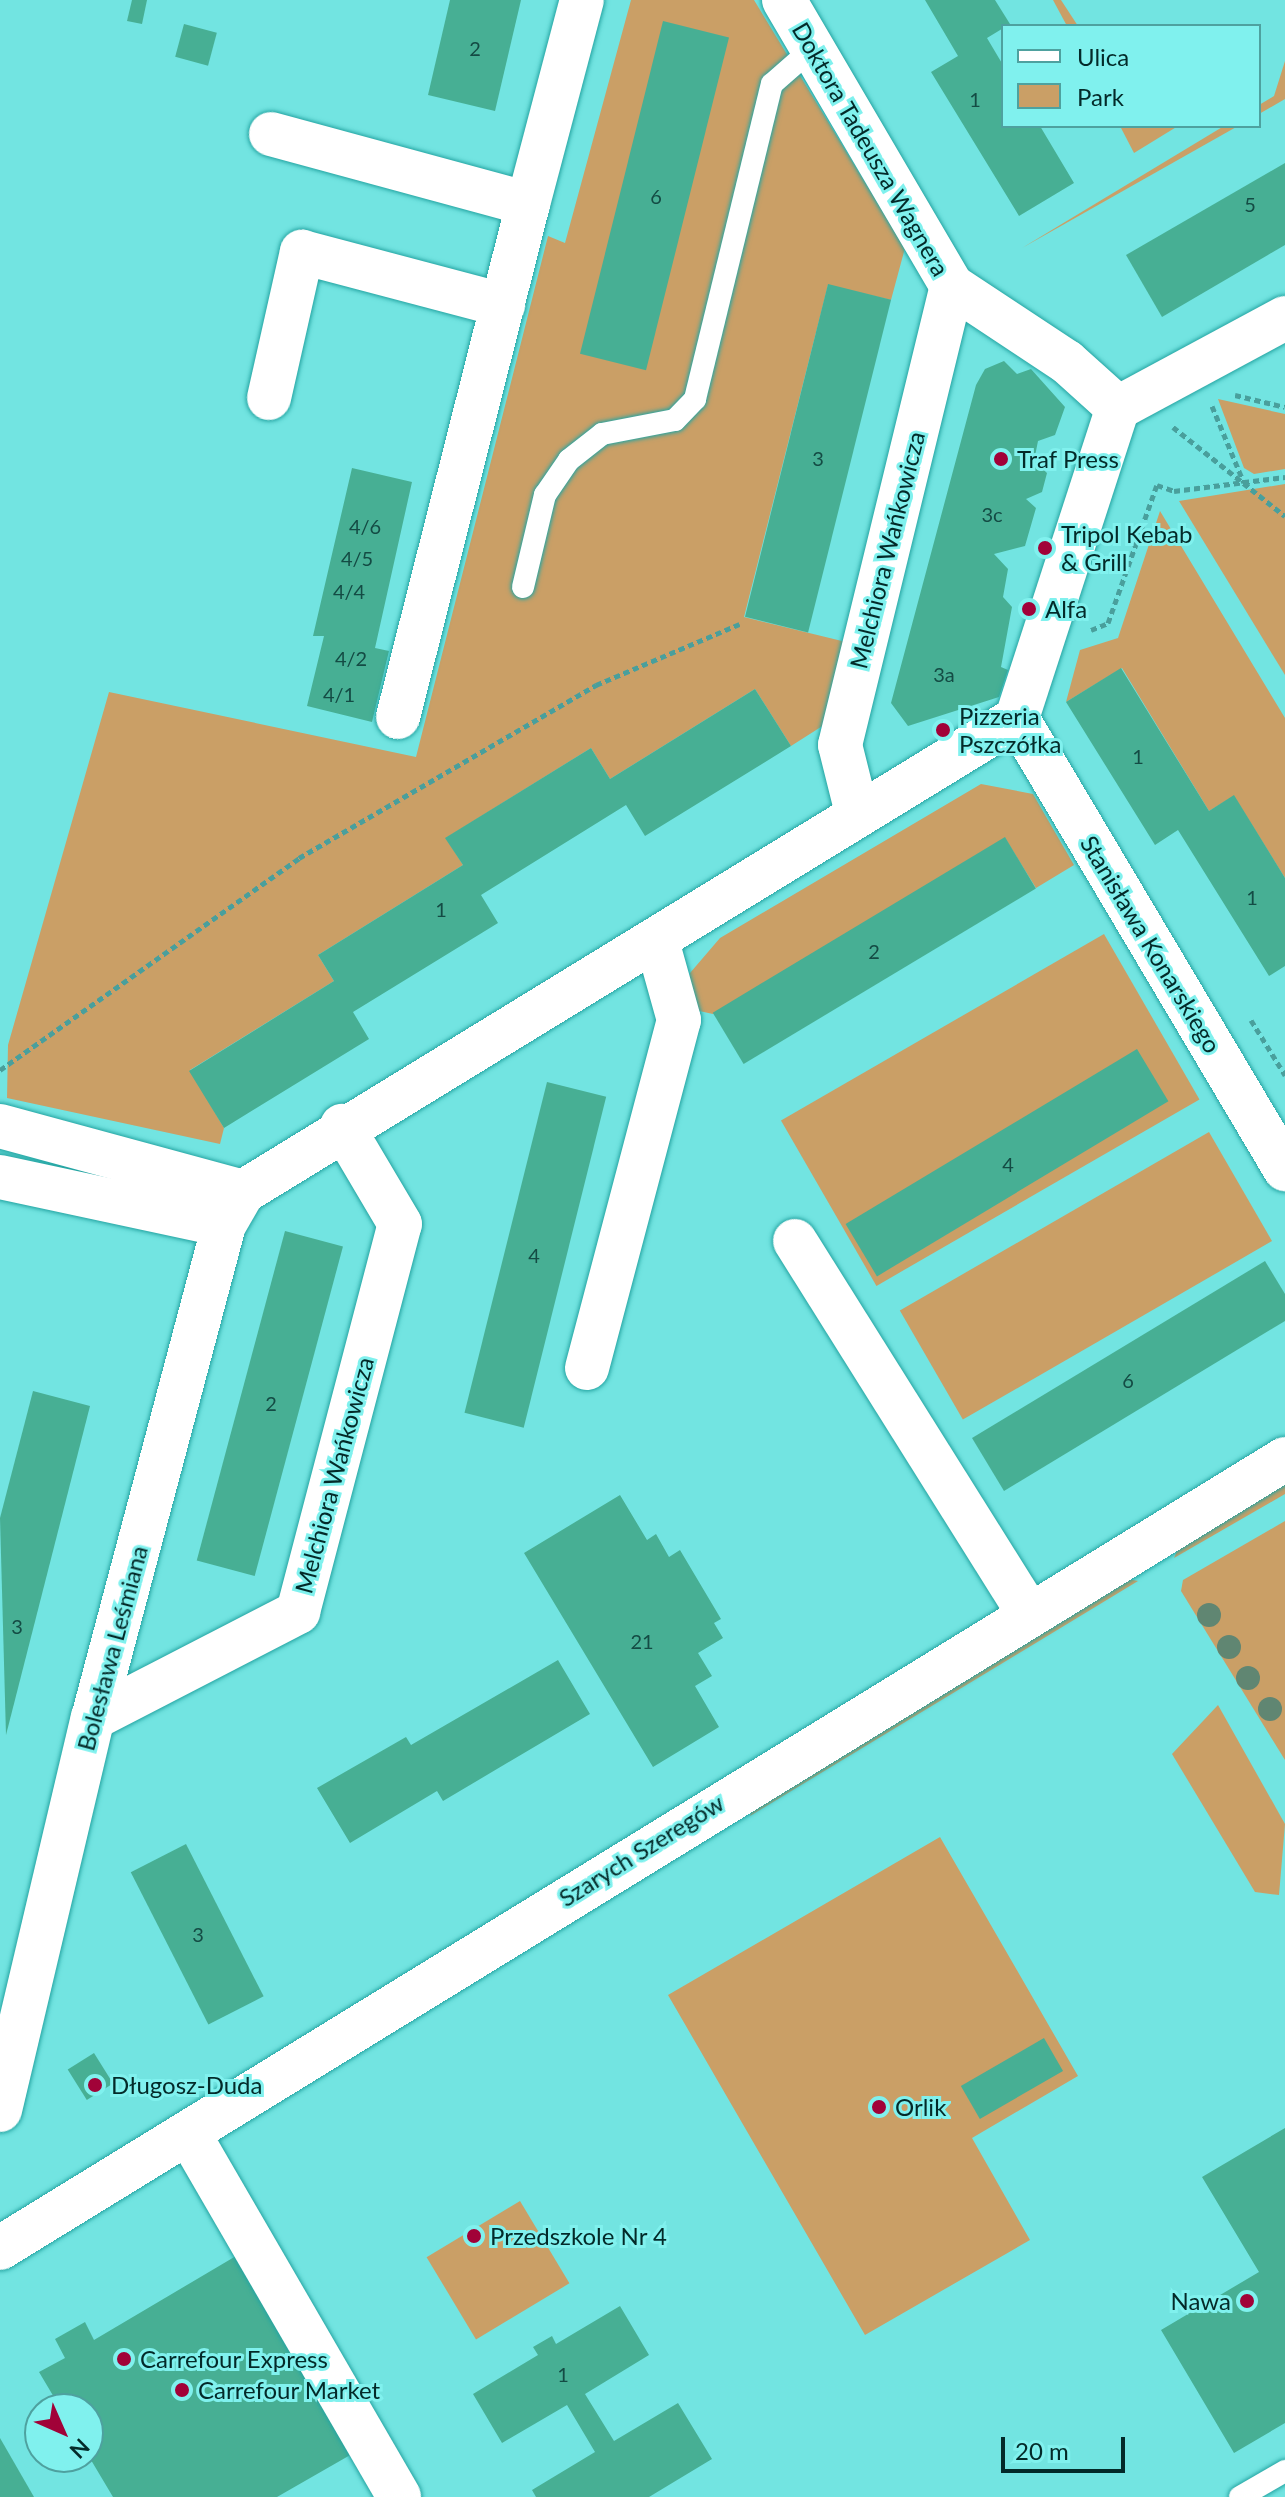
<!DOCTYPE html>
<meta charset="utf-8">
<style>
body{margin:0}
#map{position:relative;width:1285px;height:2497px;overflow:hidden;background:#72e4e1;font-family:Lato,sans-serif}
div>[style]{position:absolute}
.green>*{inset:0;background:#ca9f66;transform-origin:0 0}
.building>*{inset:0;background:#47af94;transform-origin:0 0}
.path>*{height:5px;margin-top:-2.5px;transform-origin:0;background:repeating-linear-gradient(90deg,#499f9c 0 6px,transparent 0 10px)}
.roads{filter:drop-shadow(0 0 2px #24a4a2) drop-shadow(0 0 2px #24a4a2)}
.lane>*{height:22px;margin:-11px;padding:0 11px;transform-origin:11px;border-radius:11px;background:#fff}
.street>*{height:44px;margin:-22px;padding:0 22px;transform-origin:22px;border-radius:22px;background:#fff}
.trees>*{width:24px;height:24px;margin:-12px;border-radius:50%;background:#608672}
.dots>*{width:22px;height:22px;translate:-50% -50%;box-sizing:border-box;border:4px solid #80f1ee;border-radius:50%}
span{translate:-50% -50%;white-space:nowrap;text-align:center;line-height:1.15;-webkit-text-stroke:6px #80f1ee;paint-order:stroke}
.number-label{font-size:20px;color:#144b44}
.number-label span{-webkit-text-stroke-width:0}
.street-label{font-size:24px;color:#032a29}
.poi-label{font-size:24px;color:#032a29}
.left{translate:0 -50%;text-align:left}
.right{translate:-100% -50%;text-align:right}
.legend{position:absolute;left:1001px;top:24px;width:260px;height:104px;box-sizing:border-box;background:#80f1ee;border:2px solid #4ea19f;margin:0;padding:10px 14px;list-style:none;font-size:24px;color:#032a29}
.legend li{display:flex;align-items:center;gap:16px;height:40px}
.legend b{width:40px;border:2px solid #4ea19f}
.north{position:absolute;left:24px;top:2393px;width:80px;height:80px;box-sizing:border-box;background:#80f1ee;border:2px solid #4ea19f;border-radius:50%;rotate:135deg;font-size:22px;font-weight:700;line-height:32px;text-align:center;color:#032a29}
.north::after{content:'';display:block;margin:auto;width:28px;height:36px;background:#a10238;clip-path:polygon(50% 0,100% 100%,50% 72%,0 100%)}
.scale{position:absolute;left:1001px;top:2437px;width:124px;height:36px;box-sizing:border-box;border:4px solid #032a29;border-top:0;padding-left:10px;font-size:24px;line-height:28px;white-space:nowrap;color:#032a29;-webkit-text-stroke:6px #80f1ee;paint-order:stroke}
</style>
<div id="map">
<div class="green">
<i style="clip-path:polygon(631px 0,754px 0,905px 248px,891px 300px,828px 285px,744px 617px,846px 642px,824px 725px,791px 746px,755px 689px,610px 779px,591px 748px,446px 838px,463px 865px,318px 955px,334px 981px,190px 1070px,224px 1128px,220px 1144px,7px 1098px,8px 1045px,109px 692px,416px 757px,548px 236px,565px 243px)"></i>
<i style="clip-path:polygon(1053px 0,1061px 0,1078px 26px,1067px 26px)"></i>
<i style="clip-path:polygon(1285px 61px,1285px 99px,1259px 114px,1259px 105px,1274px 96px)"></i>
<i style="clip-path:polygon(1120px 126px,1178px 126px,1134px 153px)"></i>
<i style="clip-path:polygon(1224px 126px,1238px 126px,1022px 248px)"></i>
<i style="clip-path:polygon(1218px 399px,1285px 414px,1285px 469px,1254px 474px,1244px 468px)"></i>
<i style="clip-path:polygon(1285px 484px,1285px 675px,1179px 501px)"></i>
<i style="clip-path:polygon(1160px 511px,1285px 718px,1285px 878px,1234px 796px,1209px 811px,1122px 668px,1066px 702px,1080px 650px,1118px 638px)"></i>
<i style="clip-path:polygon(981px 784px,1033px 794px,1074px 865px,1036px 888px,1005px 838px,713px 1014px,690px 1009px,690px 973px,720px 938px)"></i>
<i style="left:1104px;top:934px;width:191px;height:373px;rotate:60deg"></i>
<i style="left:1209px;top:1132px;width:126px;height:357px;rotate:60deg"></i>
<i style="clip-path:polygon(1285px 1476px,1285px 1494px,1174px 1558px,1183px 1537px)"></i>
<i style="clip-path:polygon(1285px 1521px,1285px 1760px,1181px 1591px,1183px 1580px)"></i>
<i style="clip-path:polygon(1118px 1577px,1138px 1581px,750px 1816px,758px 1791px)"></i>
<i style="clip-path:polygon(1218px 1705px,1285px 1824px,1279px 1895px,1255px 1892px,1172px 1754px)"></i>
<i style="clip-path:polygon(940px 1837px,1078px 2076px,972px 2138px,1030px 2240px,865px 2335px,668px 1995px)"></i>
<i style="left:520px;top:2201px;width:96px;height:109px;rotate:59deg"></i>
</div>
<div class="building">
<i style="clip-path:polygon(132px 0,147px 0,142px 24px,127px 21px)"></i>
<i style="clip-path:polygon(450px 0,521px 0,495px 111px,428px 95px)"></i>
<i style="clip-path:polygon(925px 0,995px 0,1010px 24px,987px 38px,1003px 65px,1003px 126px,1040px 126px,1074px 183px,1019px 216px,931px 72px,958px 56px)"></i>
<i style="left:663px;top:21px;width:68px;height:343px;rotate:14deg"></i>
<i style="left:184px;top:24px;width:34px;height:34px;rotate:15deg"></i>
<i style="clip-path:polygon(1285px 163px,1285px 245px,1162px 317px,1126px 255px)"></i>
<i style="left:828px;top:284px;width:65px;height:343px;rotate:14deg"></i>
<i style="clip-path:polygon(1004px 361px,1017px 374px,1031px 369px,1065px 407px,1055px 435px,1038px 441px,1034px 461px,1047px 473px,1042px 492px,1026px 499px,1036px 508px,1025px 546px,994px 554px,1008px 569px,1003px 597px,1012px 607px,1001px 667px,1008px 670px,999px 697px,908px 726px,891px 703px,976px 385px,985px 369px)"></i>
<i style="clip-path:polygon(352px 468px,412px 482px,375px 648px,389px 651px,372px 722px,307px 706px,324px 636px,313px 636px)"></i>
<i style="clip-path:polygon(1121px 668px,1209px 811px,1234px 795px,1285px 878px,1285px 966px,1269px 976px,1178px 830px,1155px 845px,1066px 702px)"></i>
<i style="clip-path:polygon(755px 689px,791px 746px,645px 836px,626px 805px,481px 895px,498px 923px,353px 1012px,369px 1039px,224px 1128px,189px 1071px,334px 981px,318px 955px,463px 865px,445px 838px,591px 748px,610px 779px)"></i>
<i style="left:1005px;top:837px;width:60px;height:341px;rotate:59deg"></i>
<i style="left:1137px;top:1049px;width:61px;height:340px;rotate:59deg"></i>
<i style="left:547px;top:1082px;width:61px;height:341px;rotate:14deg"></i>
<i style="left:285px;top:1231px;width:60px;height:341px;rotate:15deg"></i>
<i style="clip-path:polygon(1265px 1261px,1285px 1294px,1285px 1321px,1004px 1491px,972px 1438px)"></i>
<i style="clip-path:polygon(33px 1391px,90px 1406px,6px 1735px,0 1518px)"></i>
<i style="clip-path:polygon(620px 1495px,647px 1540px,656px 1534px,669px 1557px,680px 1550px,721px 1619px,714px 1623px,723px 1638px,698px 1653px,712px 1676px,695px 1686px,719px 1727px,653px 1767px,524px 1553px)"></i>
<i style="clip-path:polygon(558px 1660px,590px 1714px,443px 1801px,437px 1791px,350px 1843px,317px 1788px,406px 1737px,411px 1745px)"></i>
<i style="left:186px;top:1844px;width:171px;height:62px;rotate:63deg"></i>
<i style="left:1044px;top:2038px;width:38px;height:96px;rotate:60deg"></i>
<i style="left:94px;top:2053px;width:36px;height:31px;rotate:58deg"></i>
<i style="clip-path:polygon(1285px 2128px,1285px 2423px,1234px 2453px,1161px 2330px,1259px 2272px,1202px 2177px)"></i>
<i style="clip-path:polygon(236px 2256px,352px 2454px,277px 2497px,113px 2497px,88px 2455px,88px 2409px,61px 2409px,39px 2372px,65px 2358px,55px 2339px,85px 2322px,94px 2340px)"></i>
<i style="clip-path:polygon(620px 2306px,649px 2355px,585px 2394px,614px 2441px,678px 2403px,712px 2459px,649px 2497px,536px 2497px,532px 2490px,595px 2452px,567px 2405px,502px 2443px,473px 2394px,538px 2355px,533px 2347px,552px 2336px,556px 2344px)"></i>
<i style="clip-path:polygon(0 2438px,34px 2497px,0 2497px)"></i>
</div>
<div class="path">
<i style="left:1235px;top:395px;width:51px;rotate:13.5deg"></i>
<i style="left:1212px;top:406px;width:83px;rotate:67.4deg"></i>
<i style="left:1173px;top:427px;width:143px;rotate:38.5deg"></i>
<i style="left:1091px;top:630px;width:18px;rotate:-22deg"></i>
<i style="left:1108px;top:623px;width:146px;rotate:-70.5deg"></i>
<i style="left:1157px;top:485px;width:18px;rotate:19deg"></i>
<i style="left:1174px;top:491px;width:112px;rotate:-7.2deg"></i>
<i style="left:1251px;top:1020px;width:65px;rotate:58.3deg"></i>
<i style="left:0;top:1070px;width:367px;rotate:-35.3deg"></i>
<i style="left:299px;top:858px;width:344px;rotate:-30.2deg"></i>
<i style="left:596px;top:685px;width:156px;rotate:-23deg"></i>
</div>
<div class="roads">
<div class="lane">
<i style="left:523px;top:587px;width:95px;rotate:-76.6deg"></i>
<i style="left:545px;top:495px;width:42px;rotate:-55.6deg"></i>
<i style="left:569px;top:460px;width:42px;rotate:-38.2deg"></i>
<i style="left:602px;top:434px;width:74px;rotate:-10.9deg"></i>
<i style="left:675px;top:420px;width:29px;rotate:-46deg"></i>
<i style="left:695px;top:399px;width:324px;rotate:-76.3deg"></i>
<i style="left:772px;top:84px;width:55px;rotate:-41.3deg"></i>
<i style="left:1240px;top:2497px;width:52px;rotate:-30deg"></i>
</div>
<div class="street">
<i style="left:784px;top:0;width:332px;rotate:59.6deg"></i>
<i style="left:952px;top:286px;width:138px;rotate:33.5deg"></i>
<i style="left:1067px;top:362px;width:69px;rotate:42deg"></i>
<i style="left:271px;top:134px;width:266px;rotate:15.2deg"></i>
<i style="left:528px;top:204px;width:211px;rotate:-75.2deg"></i>
<i style="left:269px;top:398px;width:150px;rotate:-77.3deg"></i>
<i style="left:302px;top:252px;width:208px;rotate:14.8deg"></i>
<i style="left:398px;top:717px;width:529px;rotate:-75.78deg"></i>
<i style="left:1017px;top:718px;width:525px;rotate:59.28deg"></i>
<i style="left:857px;top:813px;width:70px;rotate:-104deg"></i>
<i style="left:840px;top:745px;width:472px;rotate:-76.3deg"></i>
<i style="left:0;top:1126px;width:252px;rotate:15.2deg"></i>
<i style="left:0;top:1177px;width:229px;rotate:12.1deg"></i>
<i style="left:795px;top:1241px;width:438px;rotate:57.9deg"></i>
<i style="left:587px;top:1368px;width:360px;rotate:-75.2deg"></i>
<i style="left:679px;top:1020px;width:82px;rotate:-105.6deg"></i>
<i style="left:93px;top:1718px;width:231px;rotate:-27.3deg"></i>
<i style="left:298px;top:1612px;width:401px;rotate:-75.3deg"></i>
<i style="left:400px;top:1224px;width:114px;rotate:-120.6deg"></i>
<i style="left:0;top:2110px;width:403px;rotate:-76.7deg"></i>
<i style="left:93px;top:1718px;width:510px;rotate:-75.12deg"></i>
<i style="left:224px;top:1225px;width:38px;rotate:-60deg"></i>
<i style="left:243px;top:1192px;width:908px;rotate:-31.48deg"></i>
<i style="left:1017px;top:718px;width:326px;rotate:-72deg"></i>
<i style="left:1118px;top:408px;width:190px;rotate:-28.3deg"></i>
<i style="left:190px;top:2136px;width:417px;rotate:59.9deg"></i>
<i style="left:0;top:2248px;width:1508px;rotate:-31.55deg"></i>
</div>
</div>
<div class="trees">
<i style="left:1209px;top:1615px"></i>
<i style="left:1229px;top:1647px"></i>
<i style="left:1248px;top:1678px"></i>
<i style="left:1270px;top:1709px"></i>
</div>
<div class="dots">
<i style="left:1001px;top:459px;background:#a10238"></i>
<i style="left:1045px;top:548px;background:#a10238"></i>
<i style="left:1029px;top:609px;background:#a10238"></i>
<i style="left:943px;top:730px;background:#a10238"></i>
<i style="left:95px;top:2085px;background:#a10238"></i>
<i style="left:879px;top:2107px;background:#a10238"></i>
<i style="left:474px;top:2236px;background:#a10238"></i>
<i style="left:1247px;top:2301px;background:#a10238"></i>
<i style="left:124px;top:2359px;background:#a10238"></i>
<i style="left:182px;top:2390px;background:#a10238"></i>
</div>
<div class="number-label">
<span style="left:475px;top:48px">2</span>
<span style="left:975px;top:99px">1</span>
<span style="left:656px;top:196px">6</span>
<span style="left:1250px;top:204px">5</span>
<span style="left:818px;top:458px">3</span>
<span style="left:992px;top:514px">3c</span>
<span style="left:365px;top:526px">4/6</span>
<span style="left:357px;top:558px">4/5</span>
<span style="left:349px;top:591px">4/4</span>
<span style="left:351px;top:658px">4/2</span>
<span style="left:944px;top:674px">3a</span>
<span style="left:339px;top:694px">4/1</span>
<span style="left:1138px;top:756px">1</span>
<span style="left:1252px;top:897px">1</span>
<span style="left:441px;top:909px">1</span>
<span style="left:874px;top:951px">2</span>
<span style="left:1008px;top:1164px">4</span>
<span style="left:534px;top:1255px">4</span>
<span style="left:1128px;top:1380px">6</span>
<span style="left:271px;top:1403px">2</span>
<span style="left:17px;top:1626px">3</span>
<span style="left:642px;top:1641px">21</span>
<span style="left:198px;top:1934px">3</span>
<span style="left:563px;top:2374px">1</span>
</div>
<div class="street-label">
<span style="left:871px;top:149px;rotate:60deg">Doktora Tadeusza Wagnera</span>
<span style="left:887px;top:550px;rotate:-76deg">Melchiora Wańkowicza</span>
<span style="left:1151px;top:944px;rotate:59deg">Stanisława Konarskiego</span>
<span style="left:334px;top:1475px;rotate:-75deg">Melchiora Wańkowicza</span>
<span style="left:112px;top:1648px;rotate:-75deg">Bolesława Leśmiana</span>
<span style="left:641px;top:1850px;rotate:-32deg">Szarych Szeregów</span>
</div>
<div class="poi-label">
<span class="left" style="left:1017px;top:459px">Traf Press</span>
<span class="left" style="left:1061px;top:548px">Tripol Kebab<br>&amp; Grill</span>
<span class="left" style="left:1045px;top:609px">Alfa</span>
<span class="left" style="left:959px;top:730px">Pizzeria<br>Pszczółka</span>
<span class="left" style="left:111px;top:2085px">Długosz-Duda</span>
<span class="left" style="left:895px;top:2107px">Orlik</span>
<span class="left" style="left:490px;top:2236px">Przedszkole Nr 4</span>
<span class="right" style="left:1231px;top:2301px">Nawa</span>
<span class="left" style="left:140px;top:2359px">Carrefour Express</span>
<span class="left" style="left:198px;top:2390px">Carrefour Market</span>
</div>
<ul class="legend">
<li><b style="height:10px;background:#fff"></b>Ulica</li>
<li><b style="height:22px;background:#ca9f66"></b>Park</li>
</ul>
<div class="north">N</div>
<div class="scale">20 m</div>
</div>
